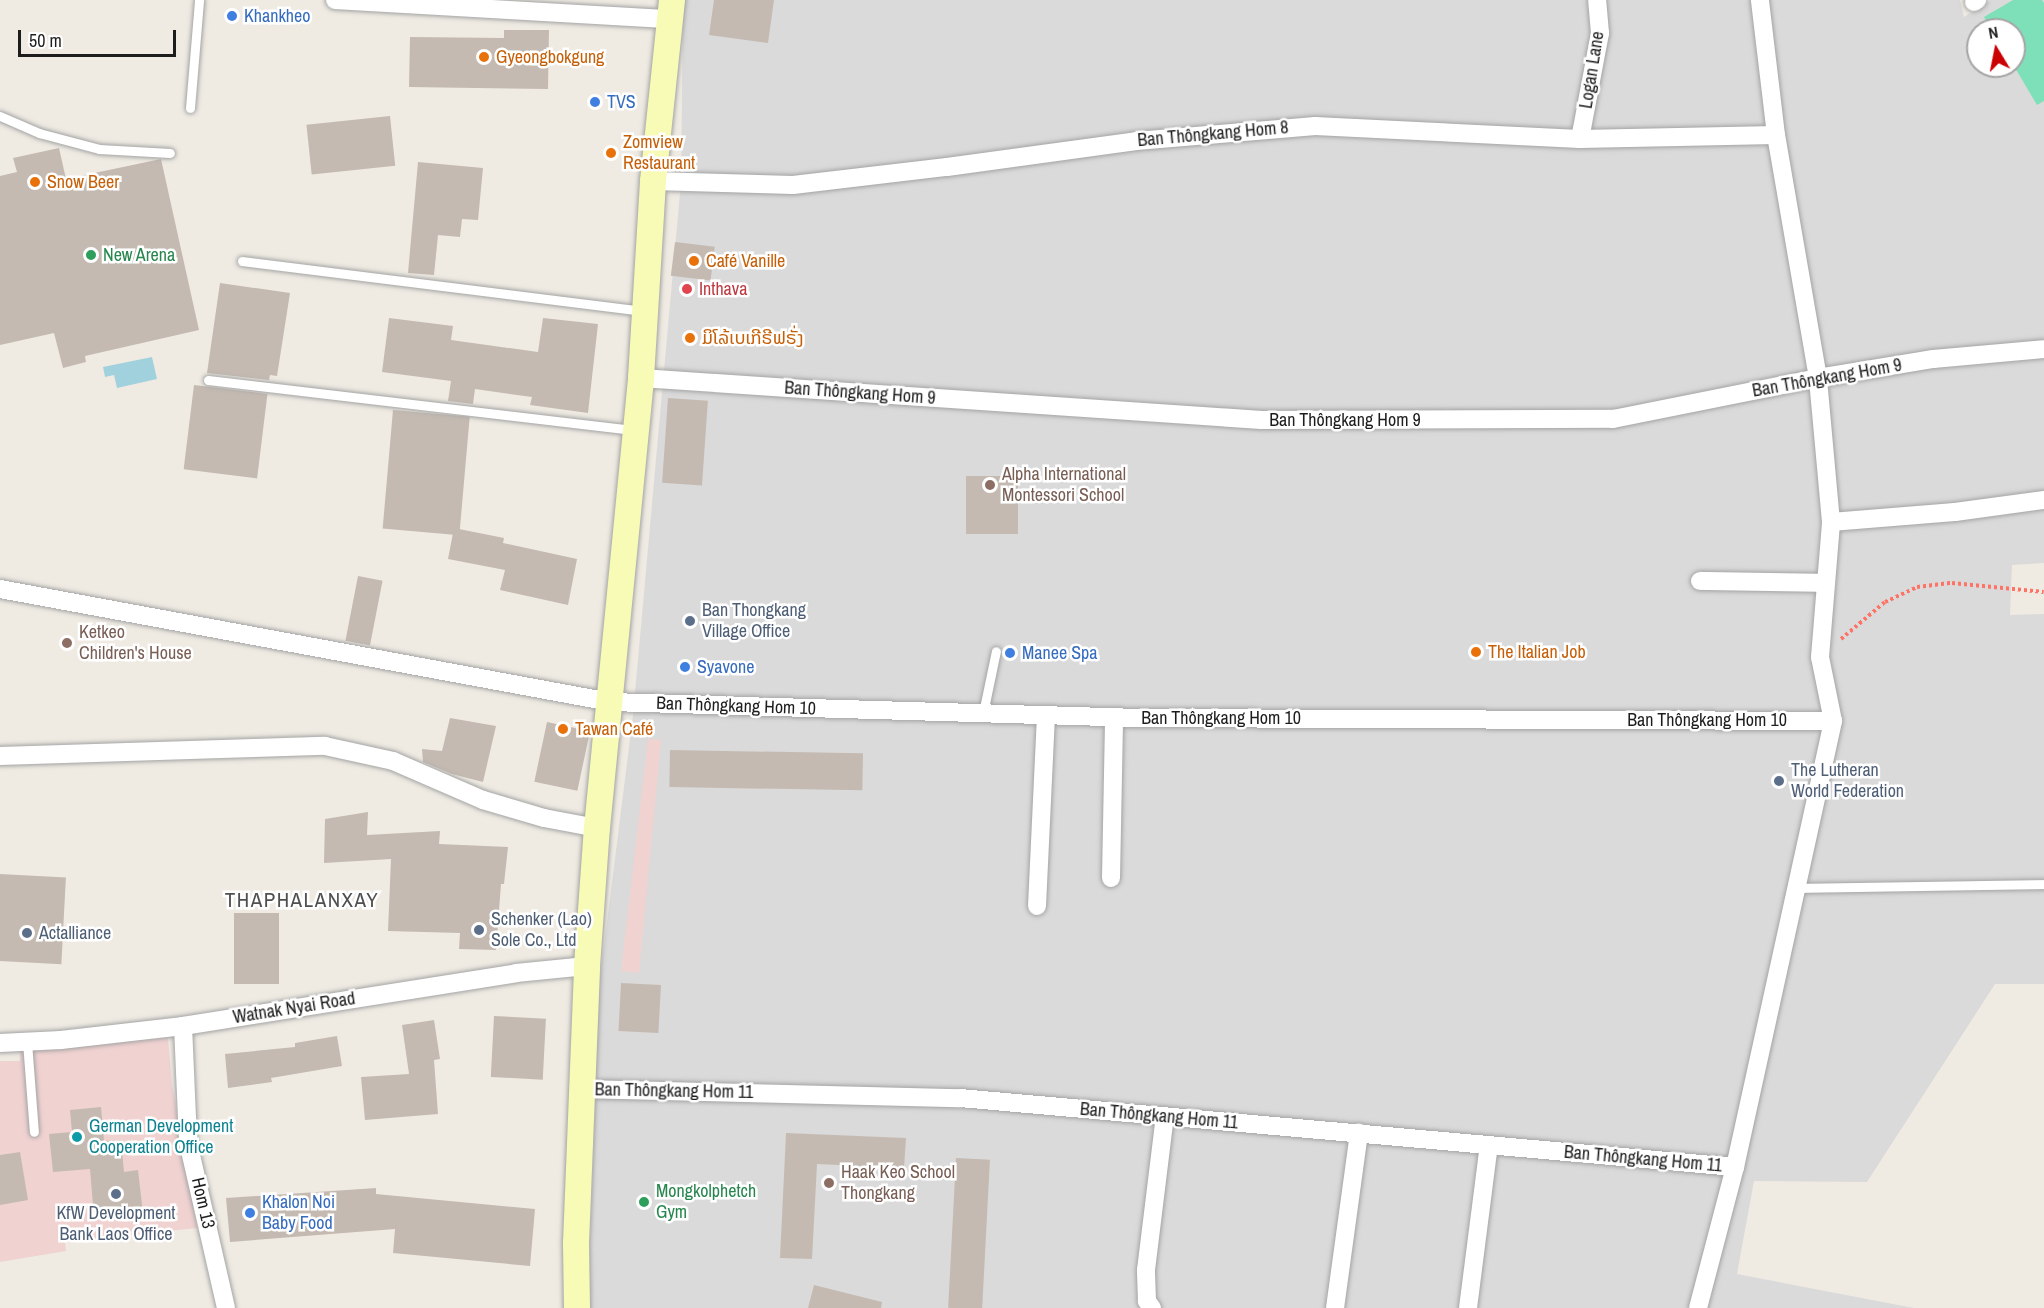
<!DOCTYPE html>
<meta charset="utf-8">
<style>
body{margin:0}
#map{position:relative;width:2044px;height:1308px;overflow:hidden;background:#efebe3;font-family:"Archivo Narrow","Noto Sans Lao",sans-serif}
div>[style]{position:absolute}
.residential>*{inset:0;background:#dbdada}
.commercial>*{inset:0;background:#f0d2d1}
.pitch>*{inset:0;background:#7ee0b9}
.water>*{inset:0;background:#a2d1de}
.building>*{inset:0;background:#c4bab2;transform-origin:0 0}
.path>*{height:4px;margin-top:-2px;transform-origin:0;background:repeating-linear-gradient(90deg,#fd7365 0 3px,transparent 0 6px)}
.roads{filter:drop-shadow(0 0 2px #a4a4a4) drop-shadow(0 0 2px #a4a4a4)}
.lane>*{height:9px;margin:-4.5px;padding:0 4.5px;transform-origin:4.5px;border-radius:4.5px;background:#fff}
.street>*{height:18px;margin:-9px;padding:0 9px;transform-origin:9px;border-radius:9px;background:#fff}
.secondary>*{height:26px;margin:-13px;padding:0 13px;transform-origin:13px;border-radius:13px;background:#f8fbb5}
.dots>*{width:16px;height:16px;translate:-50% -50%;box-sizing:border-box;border:3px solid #fff;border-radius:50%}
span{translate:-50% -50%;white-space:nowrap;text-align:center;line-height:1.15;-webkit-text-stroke:5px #fff;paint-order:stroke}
.shop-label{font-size:18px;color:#366cbe}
.left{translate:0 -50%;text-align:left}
.food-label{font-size:18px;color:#c56008}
.street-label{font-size:18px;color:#1d1d1d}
.leisure-label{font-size:18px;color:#27864d}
.health-label{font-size:18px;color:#be3a42}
.education-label{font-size:18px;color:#785e54}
.service-label{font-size:18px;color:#4e5e75}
.culture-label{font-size:18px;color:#0d838f}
.quarter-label{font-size:21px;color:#505050;letter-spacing:1.5px}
.north{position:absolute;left:1966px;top:18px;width:60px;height:60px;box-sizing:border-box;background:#fff;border:2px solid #a5a5a5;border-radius:50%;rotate:350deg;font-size:16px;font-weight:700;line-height:24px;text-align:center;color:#1d1d1d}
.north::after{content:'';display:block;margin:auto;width:21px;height:27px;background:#cb0003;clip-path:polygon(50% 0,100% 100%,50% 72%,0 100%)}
.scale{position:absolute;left:18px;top:30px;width:158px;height:27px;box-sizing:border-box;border:3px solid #1d1d1d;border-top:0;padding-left:8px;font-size:18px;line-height:21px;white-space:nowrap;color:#1d1d1d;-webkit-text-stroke:4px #fff;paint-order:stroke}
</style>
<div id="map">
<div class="residential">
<i style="clip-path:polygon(evenodd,683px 0,1960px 0,1964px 17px,1991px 0,2044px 0,2044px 563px,2012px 565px,2010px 615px,2044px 614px,2044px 984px,1995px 984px,1867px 1182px,1754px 1181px,1737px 1274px,1914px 1308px,588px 1308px,599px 986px,633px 715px,681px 182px,683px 0,1978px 30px,2014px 30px,2014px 66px,1978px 66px,1978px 30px)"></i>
</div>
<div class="commercial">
<i style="clip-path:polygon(648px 739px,661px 740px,639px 973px,621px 971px)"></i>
<i style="clip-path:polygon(168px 1038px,172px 1084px,197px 1228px,65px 1242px,66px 1251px,0 1262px,0 1061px,20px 1061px,20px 1046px)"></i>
</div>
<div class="pitch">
<i style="clip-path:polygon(2013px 0,2042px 0,2044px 3px,2044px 101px,2037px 105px,2014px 66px,2014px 30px,1992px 30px,1984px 17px)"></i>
</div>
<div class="water">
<i style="clip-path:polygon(152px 357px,157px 379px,117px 388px,114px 375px,105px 377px,103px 367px)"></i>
</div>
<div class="building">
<i style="clip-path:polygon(714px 0,774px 0,768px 43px,709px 35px)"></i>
<i style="clip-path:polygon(504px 30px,549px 30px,548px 89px,409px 87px,410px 37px,504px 38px)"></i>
<i style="left:390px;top:116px;width:50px;height:84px;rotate:84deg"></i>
<i style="clip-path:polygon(59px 148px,66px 179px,161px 159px,199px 330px,85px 356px,86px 362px,63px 368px,54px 333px,0 345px,0 176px,17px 172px,13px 158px)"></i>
<i style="clip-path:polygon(418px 162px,483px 168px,478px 220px,462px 219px,460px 237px,438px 235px,434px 275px,408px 273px)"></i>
<i style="left:675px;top:242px;width:40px;height:34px;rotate:7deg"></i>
<i style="clip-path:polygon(220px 283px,290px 293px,277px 376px,270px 375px,269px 380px,207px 373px)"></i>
<i style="clip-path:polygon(389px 318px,453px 326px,451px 340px,538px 352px,543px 318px,598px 324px,588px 413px,530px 405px,532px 397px,475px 389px,473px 404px,448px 401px,451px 381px,382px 372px)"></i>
<i style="left:194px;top:385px;width:74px;height:85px;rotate:7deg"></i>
<i style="left:668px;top:398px;width:40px;height:85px;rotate:4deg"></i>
<i style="left:393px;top:410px;width:77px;height:119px;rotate:5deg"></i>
<i style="left:966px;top:476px;width:52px;height:58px"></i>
<i style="clip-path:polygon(454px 528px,504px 538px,503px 543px,577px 559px,568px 605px,500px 590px,505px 570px,448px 559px)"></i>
<i style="left:358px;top:576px;width:25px;height:66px;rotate:11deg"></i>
<i style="clip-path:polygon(450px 718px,496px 726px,483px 782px,452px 774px,423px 762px,422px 749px,442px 751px)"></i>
<i style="left:547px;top:722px;width:44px;height:61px;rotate:12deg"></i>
<i style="left:670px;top:750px;width:193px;height:37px;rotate:1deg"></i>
<i style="clip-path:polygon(368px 812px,367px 835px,440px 831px,439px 844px,508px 847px,504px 884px,501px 884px,496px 950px,459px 949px,460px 933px,388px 931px,391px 859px,324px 863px,325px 819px)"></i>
<i style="left:0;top:874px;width:66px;height:87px;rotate:3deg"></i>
<i style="left:234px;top:913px;width:45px;height:71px"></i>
<i style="left:621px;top:983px;width:40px;height:48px;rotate:3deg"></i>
<i style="left:494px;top:1016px;width:52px;height:61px;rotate:3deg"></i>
<i style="clip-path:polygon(434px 1020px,440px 1059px,434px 1060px,438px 1114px,365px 1120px,361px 1077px,409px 1074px,402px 1025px)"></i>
<i style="clip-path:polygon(337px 1036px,342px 1066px,271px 1078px,272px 1082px,228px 1088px,225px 1054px,295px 1047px,295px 1043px)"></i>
<i style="clip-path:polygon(101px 1107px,104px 1141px,121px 1140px,124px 1172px,138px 1170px,143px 1213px,94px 1217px,90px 1169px,53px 1172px,49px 1134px,72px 1132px,70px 1110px)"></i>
<i style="clip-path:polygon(786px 1133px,906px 1138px,904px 1168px,817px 1164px,812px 1259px,780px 1258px)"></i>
<i style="clip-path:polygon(20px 1152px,28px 1200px,0 1205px,0 1155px)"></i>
<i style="left:956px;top:1158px;width:34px;height:150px;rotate:3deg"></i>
<i style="clip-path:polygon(376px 1188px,376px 1194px,535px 1209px,530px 1266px,393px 1253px,395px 1229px,230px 1242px,226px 1198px)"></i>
<i style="clip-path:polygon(814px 1285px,882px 1302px,881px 1308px,808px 1308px)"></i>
</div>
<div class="path">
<i style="left:1841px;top:639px;width:57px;rotate:-40.1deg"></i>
<i style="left:1885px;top:602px;width:35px;rotate:-25deg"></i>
<i style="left:1917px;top:587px;width:35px;rotate:-7deg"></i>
<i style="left:1952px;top:583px;width:92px;rotate:5.6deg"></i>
</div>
<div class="roads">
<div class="lane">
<i style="left:190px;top:108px;width:108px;rotate:-85.2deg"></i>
<i style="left:0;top:116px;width:43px;rotate:23.6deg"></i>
<i style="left:39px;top:133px;width:62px;rotate:14.9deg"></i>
<i style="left:99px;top:149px;width:71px;rotate:3.2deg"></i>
<i style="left:242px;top:261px;width:404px;rotate:7.1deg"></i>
<i style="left:208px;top:380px;width:430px;rotate:6.7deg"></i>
<i style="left:983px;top:713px;width:63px;rotate:-78.2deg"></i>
<i style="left:1797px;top:888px;width:247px;rotate:-0.9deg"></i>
<i style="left:27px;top:1042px;width:90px;rotate:85.6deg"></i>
</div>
<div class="street">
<i style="left:335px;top:0;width:335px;rotate:3.3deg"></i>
<i style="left:1974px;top:2px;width:4px;rotate:-34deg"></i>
<i style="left:1580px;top:139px;width:108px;rotate:-79.3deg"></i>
<i style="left:1600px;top:33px;width:33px;rotate:-95deg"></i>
<i style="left:653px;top:181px;width:140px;rotate:1.6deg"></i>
<i style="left:793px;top:185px;width:155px;rotate:-6.7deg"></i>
<i style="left:947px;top:167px;width:191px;rotate:-7.8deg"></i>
<i style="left:1136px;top:141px;width:180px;rotate:-4.8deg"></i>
<i style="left:1315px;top:126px;width:265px;rotate:2.8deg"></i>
<i style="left:1580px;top:139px;width:196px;rotate:-1.2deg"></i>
<i style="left:641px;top:378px;width:622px;rotate:3.87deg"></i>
<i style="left:1262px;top:420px;width:351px;rotate:-0.2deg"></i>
<i style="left:1613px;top:419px;width:209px;rotate:-11.3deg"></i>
<i style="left:1818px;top:378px;width:117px;rotate:-9.4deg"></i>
<i style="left:1933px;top:359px;width:111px;rotate:-5.1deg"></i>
<i style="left:1831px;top:522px;width:124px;rotate:-4.6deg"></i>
<i style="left:1955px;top:512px;width:90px;rotate:-7.7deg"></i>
<i style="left:1700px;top:581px;width:124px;rotate:0.9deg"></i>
<i style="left:0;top:589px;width:620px;rotate:10.49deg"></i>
<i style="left:610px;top:702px;width:531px;rotate:1.73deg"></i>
<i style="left:1141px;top:718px;width:692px;rotate:0.25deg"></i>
<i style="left:0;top:756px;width:325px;rotate:-1.8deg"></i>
<i style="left:325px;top:746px;width:70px;rotate:12.4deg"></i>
<i style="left:393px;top:761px;width:98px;rotate:23.4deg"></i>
<i style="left:483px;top:800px;width:64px;rotate:16.4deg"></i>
<i style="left:544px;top:818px;width:54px;rotate:10.7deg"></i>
<i style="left:1111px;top:878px;width:161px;rotate:-88.9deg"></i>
<i style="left:1037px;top:906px;width:191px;rotate:-87.3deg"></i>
<i style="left:183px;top:1026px;width:116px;rotate:87.5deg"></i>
<i style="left:188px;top:1142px;width:170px;rotate:77.1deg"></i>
<i style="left:0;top:1043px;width:61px;rotate:-2.8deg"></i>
<i style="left:61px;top:1040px;width:123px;rotate:-6.5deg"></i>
<i style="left:183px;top:1026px;width:337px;rotate:-9deg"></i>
<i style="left:516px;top:973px;width:71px;rotate:-5.6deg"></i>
<i style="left:581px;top:1089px;width:379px;rotate:1.4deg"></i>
<i style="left:960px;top:1098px;width:778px;rotate:5.09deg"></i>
<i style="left:1152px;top:1308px;width:9px;rotate:-126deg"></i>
<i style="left:1147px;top:1301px;width:31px;rotate:-92deg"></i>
<i style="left:1146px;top:1270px;width:155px;rotate:-83deg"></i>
<i style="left:1335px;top:1308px;width:177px;rotate:-82.2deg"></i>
<i style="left:1468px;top:1308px;width:164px;rotate:-82.7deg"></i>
<i style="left:1698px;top:1308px;width:146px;rotate:-75.3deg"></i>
<i style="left:1735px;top:1167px;width:457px;rotate:-77.6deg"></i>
<i style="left:1833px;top:721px;width:65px;rotate:-101.5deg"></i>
<i style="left:1820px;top:657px;width:135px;rotate:-85.3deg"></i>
<i style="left:1831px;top:522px;width:145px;rotate:-95.2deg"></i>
<i style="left:1818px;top:378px;width:247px;rotate:-99.8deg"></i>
<i style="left:1776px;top:135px;width:136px;rotate:-96.8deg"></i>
</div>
<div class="secondary">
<i style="left:577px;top:1308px;width:65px;rotate:-90.9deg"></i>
<i style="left:576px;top:1243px;width:277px;rotate:-87.7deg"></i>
<i style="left:587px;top:966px;width:138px;rotate:-85.9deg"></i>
<i style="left:597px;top:828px;width:452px;rotate:-84.4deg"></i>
<i style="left:641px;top:378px;width:197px;rotate:-86.5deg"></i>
<i style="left:653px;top:181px;width:182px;rotate:-84deg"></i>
</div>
</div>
<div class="dots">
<i style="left:232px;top:16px;background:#3f7fe0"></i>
<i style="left:484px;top:57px;background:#e8710a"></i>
<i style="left:595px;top:102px;background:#3f7fe0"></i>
<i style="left:611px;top:153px;background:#e8710a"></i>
<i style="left:35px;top:182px;background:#e8710a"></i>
<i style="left:91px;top:255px;background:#2e9e5b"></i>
<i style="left:694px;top:261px;background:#e8710a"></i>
<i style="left:687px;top:289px;background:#e0444e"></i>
<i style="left:690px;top:338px;background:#e8710a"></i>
<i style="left:990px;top:485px;background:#8d6e63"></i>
<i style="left:690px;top:621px;background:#5c6f8a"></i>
<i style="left:67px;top:643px;background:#8d6e63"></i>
<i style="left:1476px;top:652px;background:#e8710a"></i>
<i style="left:1010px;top:653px;background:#3f7fe0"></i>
<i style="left:685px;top:667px;background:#3f7fe0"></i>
<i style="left:563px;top:729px;background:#e8710a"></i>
<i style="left:1779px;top:781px;background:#5c6f8a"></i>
<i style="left:479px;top:930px;background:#5c6f8a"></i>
<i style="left:27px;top:933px;background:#5c6f8a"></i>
<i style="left:77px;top:1137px;background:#0f9aa8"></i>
<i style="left:829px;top:1183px;background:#8d6e63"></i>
<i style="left:116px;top:1194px;background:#5c6f8a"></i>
<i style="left:644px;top:1202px;background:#2e9e5b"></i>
<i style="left:250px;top:1213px;background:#3f7fe0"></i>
</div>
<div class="shop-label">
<span class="left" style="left:244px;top:16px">Khankheo</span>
<span class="left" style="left:607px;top:102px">TVS</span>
<span class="left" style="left:1022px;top:653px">Manee Spa</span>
<span class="left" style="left:697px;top:667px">Syavone</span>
<span class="left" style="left:262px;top:1213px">Khalon Noi<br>Baby Food</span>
</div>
<div class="food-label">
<span class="left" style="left:496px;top:57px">Gyeongbokgung</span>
<span class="left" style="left:623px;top:153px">Zomview<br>Restaurant</span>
<span class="left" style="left:47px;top:182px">Snow Beer</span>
<span class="left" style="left:706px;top:261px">Café Vanille</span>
<span class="left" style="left:702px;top:338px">ມິໂລ້ເບເກີຣີຟຣັ່ງ</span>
<span class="left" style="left:1488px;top:652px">The Italian Job</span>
<span class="left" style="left:575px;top:729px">Tawan Café</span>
</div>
<div class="street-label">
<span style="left:1592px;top:70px;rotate:-81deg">Logan Lane</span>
<span style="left:1213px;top:134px;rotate:-5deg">Ban Thôngkang Hom 8</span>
<span style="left:1827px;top:378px;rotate:-10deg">Ban Thôngkang Hom 9</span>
<span style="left:860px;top:393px;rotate:4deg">Ban Thôngkang Hom 9</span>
<span style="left:1345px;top:420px">Ban Thôngkang Hom 9</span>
<span style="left:736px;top:706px;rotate:2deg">Ban Thôngkang Hom 10</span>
<span style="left:1221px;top:718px">Ban Thôngkang Hom 10</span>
<span style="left:1707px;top:720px">Ban Thôngkang Hom 10</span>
<span style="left:294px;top:1008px;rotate:-9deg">Watnak Nyai Road</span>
<span style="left:674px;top:1091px;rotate:1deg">Ban Thôngkang Hom 11</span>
<span style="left:1159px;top:1116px;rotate:5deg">Ban Thôngkang Hom 11</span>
<span style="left:1643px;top:1159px;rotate:5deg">Ban Thôngkang Hom 11</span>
<span style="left:203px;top:1203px;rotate:77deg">Hom 13</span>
</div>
<div class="leisure-label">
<span class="left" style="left:103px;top:255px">New Arena</span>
<span class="left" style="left:656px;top:1202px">Mongkolphetch<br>Gym</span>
</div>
<div class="health-label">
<span class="left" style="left:699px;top:289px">Inthava</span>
</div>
<div class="education-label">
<span class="left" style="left:1002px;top:485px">Alpha International<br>Montessori School</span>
<span class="left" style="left:79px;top:643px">Ketkeo<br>Children's House</span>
<span class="left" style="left:841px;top:1183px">Haak Keo School<br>Thongkang</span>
</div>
<div class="service-label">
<span class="left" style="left:702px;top:621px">Ban Thongkang<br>Village Office</span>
<span class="left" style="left:1791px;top:781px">The Lutheran<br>World Federation</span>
<span class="left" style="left:491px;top:930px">Schenker (Lao)<br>Sole Co., Ltd</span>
<span class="left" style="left:39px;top:933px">Actalliance</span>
<span style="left:116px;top:1224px">KfW Development<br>Bank Laos Office</span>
</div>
<div class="culture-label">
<span class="left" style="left:89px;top:1137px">German Development<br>Cooperation Office</span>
</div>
<div class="quarter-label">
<span style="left:302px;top:900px">THAPHALANXAY</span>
</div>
<div class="north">N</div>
<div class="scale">50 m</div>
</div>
